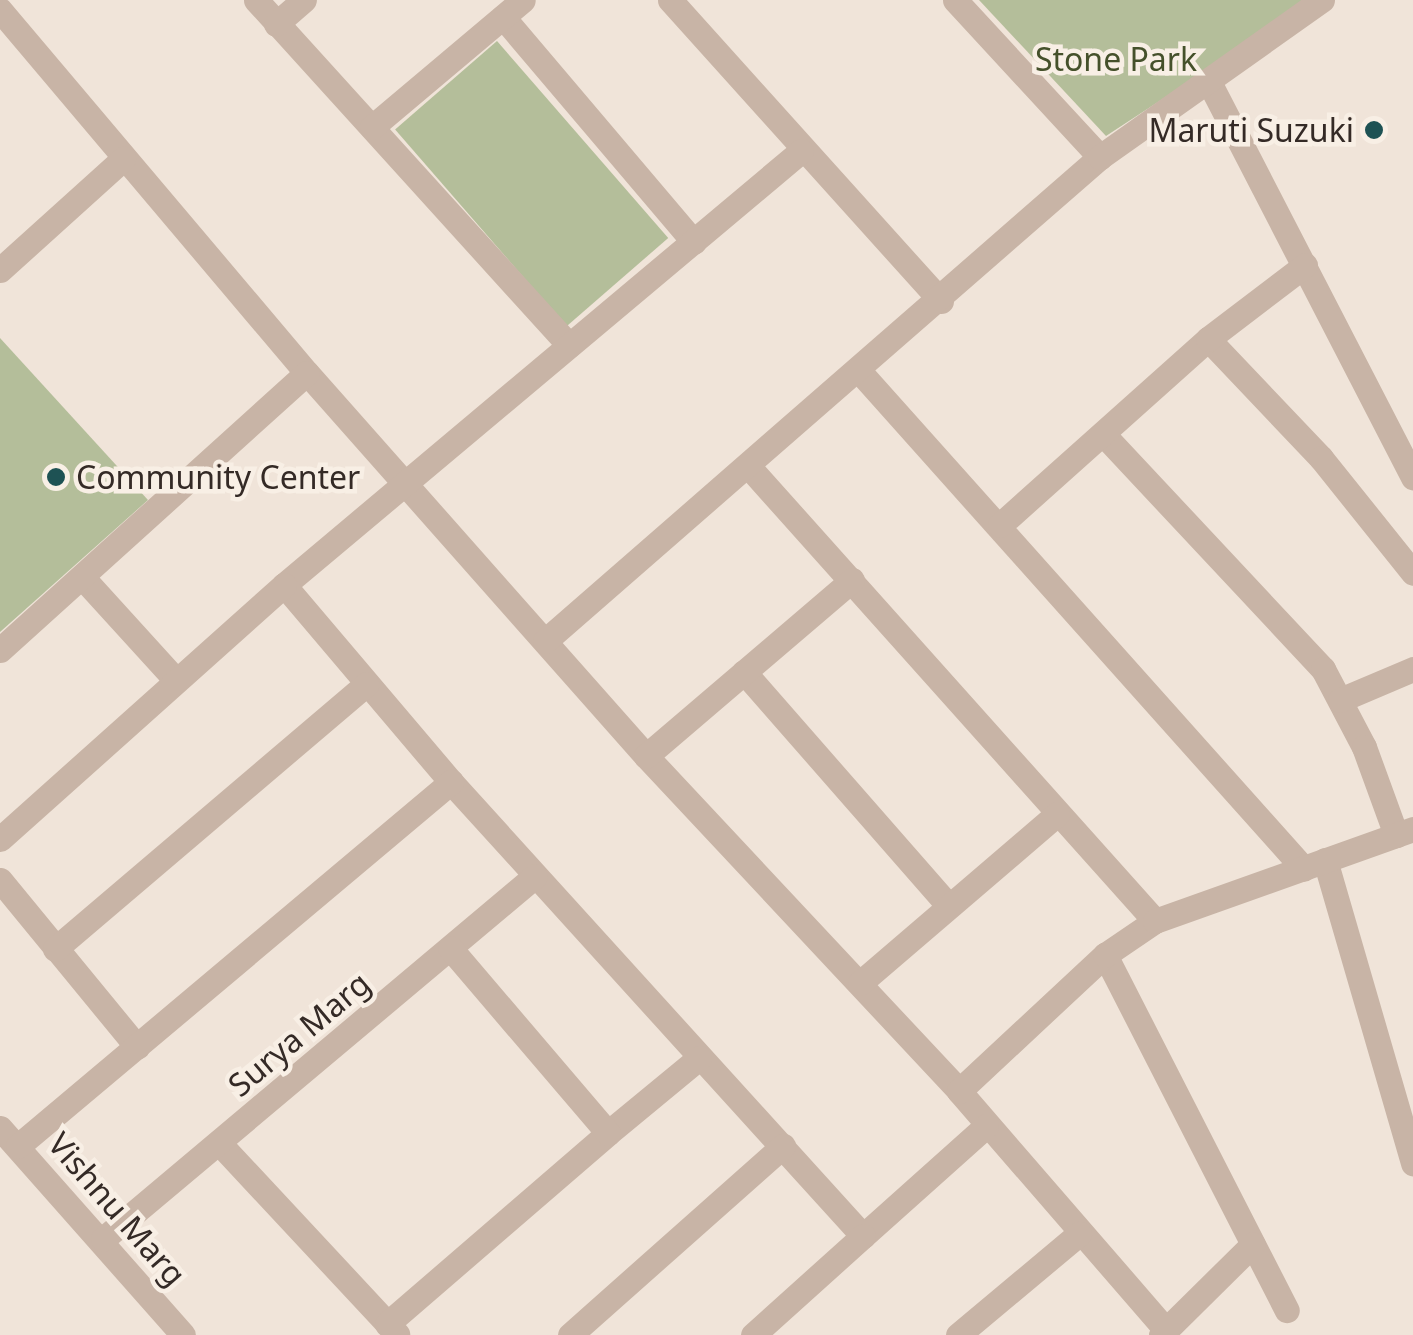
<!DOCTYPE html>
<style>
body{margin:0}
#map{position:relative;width:1413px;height:1335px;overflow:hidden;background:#f0e4d9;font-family:"Noto Sans",sans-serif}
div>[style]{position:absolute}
.green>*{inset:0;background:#b4be9a;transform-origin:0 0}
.minor>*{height:25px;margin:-12.5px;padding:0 12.5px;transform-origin:12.5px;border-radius:12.5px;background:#c8b4a6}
.dots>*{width:28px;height:28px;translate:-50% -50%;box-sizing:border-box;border:5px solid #f8efe5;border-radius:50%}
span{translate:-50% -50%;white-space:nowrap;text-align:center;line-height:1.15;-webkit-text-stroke:9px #f8efe5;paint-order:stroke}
.park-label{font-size:32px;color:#45512b}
.poi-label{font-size:32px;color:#342a26}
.right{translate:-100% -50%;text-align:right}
.left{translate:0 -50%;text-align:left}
.street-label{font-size:32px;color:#342a26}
</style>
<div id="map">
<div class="green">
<i style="clip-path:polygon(979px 0,1314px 0,1106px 136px)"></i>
<i style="left:497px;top:41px;width:261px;height:135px;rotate:49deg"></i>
<i style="clip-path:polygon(0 338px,148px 500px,0 632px)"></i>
</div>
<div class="minor">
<i style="left:256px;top:0;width:466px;rotate:47.8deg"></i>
<i style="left:670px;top:0;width:405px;rotate:48deg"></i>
<i style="left:955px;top:0;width:214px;rotate:47.3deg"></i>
<i style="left:0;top:10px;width:475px;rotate:49.8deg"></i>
<i style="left:307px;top:373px;width:511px;rotate:48.49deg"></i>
<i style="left:646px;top:756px;width:458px;rotate:46.9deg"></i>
<i style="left:959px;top:1091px;width:313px;rotate:49.1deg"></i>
<i style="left:503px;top:17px;width:295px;rotate:49.7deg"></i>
<i style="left:276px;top:24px;width:37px;rotate:-41deg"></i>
<i style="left:1209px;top:82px;width:445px;rotate:62.7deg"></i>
<i style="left:372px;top:127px;width:197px;rotate:-40.1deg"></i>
<i style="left:801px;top:151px;width:675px;rotate:139.99deg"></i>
<i style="left:284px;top:585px;width:258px;rotate:49.7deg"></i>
<i style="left:451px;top:782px;width:613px;rotate:47.78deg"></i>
<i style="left:863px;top:1236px;width:165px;rotate:-41.8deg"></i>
<i style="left:0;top:270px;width:166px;rotate:-42.1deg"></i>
<i style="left:1208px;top:339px;width:164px;rotate:46.5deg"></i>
<i style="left:1321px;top:458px;width:147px;rotate:51.3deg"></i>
<i style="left:860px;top:372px;width:666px;rotate:48.22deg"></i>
<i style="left:1103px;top:434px;width:322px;rotate:46.9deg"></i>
<i style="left:1323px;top:669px;width:88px;rotate:62.3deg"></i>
<i style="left:1364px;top:747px;width:94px;rotate:70deg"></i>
<i style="left:749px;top:467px;width:609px;rotate:48.19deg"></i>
<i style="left:1000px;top:525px;width:279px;rotate:-41.8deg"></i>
<i style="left:1208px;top:339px;width:122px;rotate:-37.3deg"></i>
<i style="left:83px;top:578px;width:135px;rotate:47.7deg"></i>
<i style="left:545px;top:641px;width:736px;rotate:-41.09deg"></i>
<i style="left:1100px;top:157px;width:272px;rotate:-35.3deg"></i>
<i style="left:0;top:650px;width:413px;rotate:-42.1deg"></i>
<i style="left:744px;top:672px;width:310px;rotate:48.8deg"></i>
<i style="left:1340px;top:700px;width:79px;rotate:-23deg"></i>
<i style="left:646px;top:756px;width:271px;rotate:-40.5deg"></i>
<i style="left:0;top:839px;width:381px;rotate:-41.8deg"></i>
<i style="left:1325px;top:860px;width:316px;rotate:73.8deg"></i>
<i style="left:0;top:880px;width:216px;rotate:50.6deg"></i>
<i style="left:55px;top:949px;width:409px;rotate:-40.4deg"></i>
<i style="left:1105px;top:955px;width:399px;rotate:62.9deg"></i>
<i style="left:860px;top:983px;width:260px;rotate:-40.6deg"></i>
<i style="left:959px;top:1091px;width:200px;rotate:-43deg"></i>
<i style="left:1105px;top:955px;width:60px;rotate:-34.2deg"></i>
<i style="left:1155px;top:921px;width:274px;rotate:-19.6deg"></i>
<i style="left:0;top:1128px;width:276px;rotate:48.5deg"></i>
<i style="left:608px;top:1133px;width:118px;rotate:-39.5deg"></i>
<i style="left:220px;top:1144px;width:260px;rotate:47deg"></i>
<i style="left:18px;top:1146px;width:566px;rotate:-40.05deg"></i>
<i style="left:103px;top:1239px;width:564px;rotate:-40.04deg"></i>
<i style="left:387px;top:1324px;width:292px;rotate:-40.8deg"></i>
<i style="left:608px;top:1133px;width:243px;rotate:-130.5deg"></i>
<i style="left:570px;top:1335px;width:285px;rotate:-41.6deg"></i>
<i style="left:753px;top:1335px;width:148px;rotate:-42deg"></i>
<i style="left:958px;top:1335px;width:158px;rotate:-39.9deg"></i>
<i style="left:1161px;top:1335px;width:129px;rotate:-44.7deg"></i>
</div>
<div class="dots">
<i style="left:1374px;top:130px;background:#1e5254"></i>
<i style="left:56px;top:477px;background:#1e5254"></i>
</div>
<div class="park-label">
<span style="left:1116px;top:59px">Stone Park</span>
</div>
<div class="poi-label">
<span class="right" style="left:1354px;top:130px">Maruti Suzuki</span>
<span class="left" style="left:76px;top:477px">Community Center</span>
</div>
<div class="street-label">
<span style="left:299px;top:1034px;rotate:-40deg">Surya Marg</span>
<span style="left:117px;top:1209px;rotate:49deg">Vishnu Marg</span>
</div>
</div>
